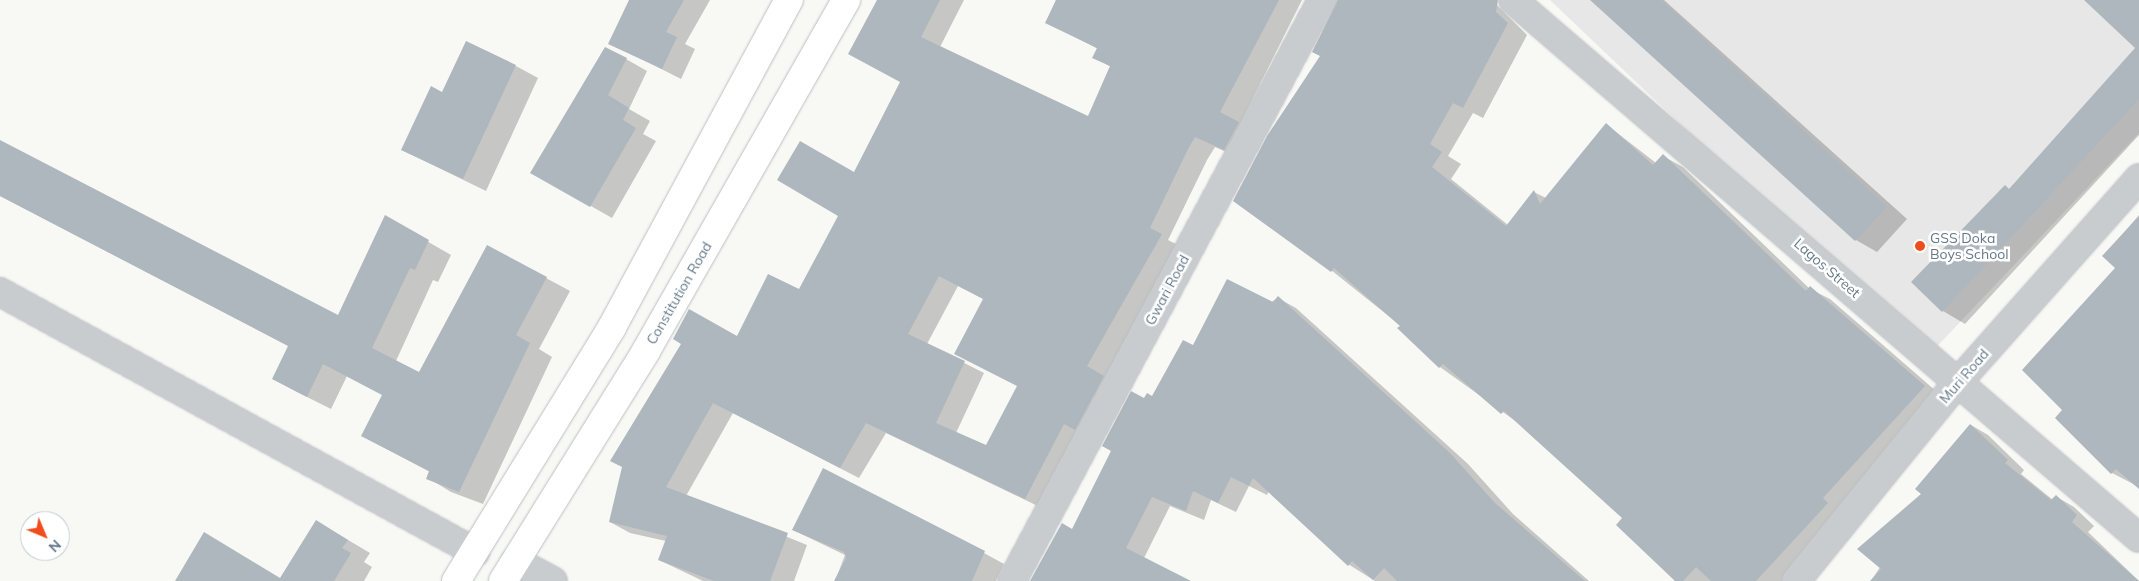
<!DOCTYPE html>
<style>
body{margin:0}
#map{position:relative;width:2139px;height:581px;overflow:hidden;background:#f8f8f5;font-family:Mulish,sans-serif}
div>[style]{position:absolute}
.built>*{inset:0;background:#e6e7e6}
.shadow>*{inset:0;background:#0003}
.building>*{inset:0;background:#aeb7bd}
.roads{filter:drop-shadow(0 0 1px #bbbfc3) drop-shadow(0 0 1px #bbbfc3)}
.minor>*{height:28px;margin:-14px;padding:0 14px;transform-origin:14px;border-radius:14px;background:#c8cccf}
.primary>*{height:28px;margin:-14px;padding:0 14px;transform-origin:14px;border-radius:14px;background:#fff}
.dots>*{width:14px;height:14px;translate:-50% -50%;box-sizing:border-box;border:2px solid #fff;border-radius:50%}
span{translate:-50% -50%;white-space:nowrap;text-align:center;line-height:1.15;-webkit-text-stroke:5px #fff;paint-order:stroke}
.poi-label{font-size:14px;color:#657989}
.left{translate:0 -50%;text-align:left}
.street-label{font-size:14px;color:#657989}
.north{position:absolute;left:20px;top:511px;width:50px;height:50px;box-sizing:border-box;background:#fff;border:1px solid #c1c9d0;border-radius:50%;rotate:135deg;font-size:14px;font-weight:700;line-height:20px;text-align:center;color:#657989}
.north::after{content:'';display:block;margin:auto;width:18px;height:22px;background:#f14c1c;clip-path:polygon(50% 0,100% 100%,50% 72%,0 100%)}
</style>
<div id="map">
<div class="built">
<i style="clip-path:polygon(1550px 0,2139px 0,2139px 133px,1926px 358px)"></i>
</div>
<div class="shadow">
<i style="clip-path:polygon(632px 0,710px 0,685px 44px,695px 49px,681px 79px,610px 43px)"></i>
<i style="clip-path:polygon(evenodd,878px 0,964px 0,940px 47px,1089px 118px,1111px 67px,1094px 57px,1098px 49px,1047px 22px,1056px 0,1302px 0,1240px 124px,1258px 134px,1244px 160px,1215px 147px,1207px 160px,1168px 240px,1180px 246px,1044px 509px,886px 433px,859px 478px,733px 413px,686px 496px,807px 545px,794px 581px,703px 581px,659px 560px,666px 541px,630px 533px,610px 522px,738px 338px,800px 291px,840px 215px,854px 173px,902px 82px,878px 0,958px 286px,984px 299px,1018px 386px,986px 447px,956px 433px,984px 373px,927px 344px,958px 286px)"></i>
<i style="clip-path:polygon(1337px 0,1492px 0,1527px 35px,1483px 118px,1473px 113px,1448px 156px,1461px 164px,1451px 179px,1508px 225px,1534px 192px,1546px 198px,1607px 125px,1656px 163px,1663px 156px,1683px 167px,1810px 289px,1830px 299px,1944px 398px,1786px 581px,1676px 581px,1624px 518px,1521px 425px,1440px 367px,1401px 326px,1331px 270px,1321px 56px,1313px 52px)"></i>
<i style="clip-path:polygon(1594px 0,1664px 0,1907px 219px,1877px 252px,1856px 240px)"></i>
<i style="clip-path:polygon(2139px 46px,2139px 135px,1965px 324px,1943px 311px,1913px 282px,2010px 190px)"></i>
<i style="clip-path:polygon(626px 59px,647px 71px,629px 109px,650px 121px,643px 134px,656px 141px,612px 218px,531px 172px)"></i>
<i style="clip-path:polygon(516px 66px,538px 78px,486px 191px,402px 150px,443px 93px)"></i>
<i style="clip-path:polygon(0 142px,339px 317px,385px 217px,451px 255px,438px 282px,433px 280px,396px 361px,420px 373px,546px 278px,570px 291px,539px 349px,552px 357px,483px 504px,451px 492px,428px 478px,430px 472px,362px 436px,383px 395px,347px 376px,331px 409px,297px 392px,273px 379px,289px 346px,0 196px)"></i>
<i style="clip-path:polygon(2139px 215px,2139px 487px,2112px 473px,2064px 410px,2117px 268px,2104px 256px)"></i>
<i style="clip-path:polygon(1278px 298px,1296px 308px,1468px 464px,1513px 514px,1589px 581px,1375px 581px,1348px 564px,1269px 491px,1267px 495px,1249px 486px,1236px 512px,1211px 500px,1204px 520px,1170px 506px,1144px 558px,1188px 581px,1034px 581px,1073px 531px,1144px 400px,1153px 398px,1194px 347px)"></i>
<i style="clip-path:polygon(1971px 425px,1988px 435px,2024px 470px,2021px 474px,2053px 500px,2057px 497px,2074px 507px,2094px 526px,2088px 532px,2139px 581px,1871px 581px)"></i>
<i style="clip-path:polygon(793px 530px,984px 553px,1004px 564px,996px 581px,835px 581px,845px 555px)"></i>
<i style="clip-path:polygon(338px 534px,370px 553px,364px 562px,372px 567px,364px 581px,176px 581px,280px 579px)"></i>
</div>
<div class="building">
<i style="clip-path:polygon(629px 0,684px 0,666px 32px,677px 37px,662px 69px,608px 44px)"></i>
<i style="clip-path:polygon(evenodd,877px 0,940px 0,921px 37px,1088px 116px,1110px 66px,1092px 58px,1097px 48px,1045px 23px,1056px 0,1279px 0,1220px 112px,1239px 122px,1224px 150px,1195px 137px,1188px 149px,1150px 228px,1162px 234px,1087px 366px,1104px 376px,1075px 430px,1064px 424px,1025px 499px,866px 423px,840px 468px,713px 403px,666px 487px,788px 533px,770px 581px,714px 581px,658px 560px,667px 536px,609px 522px,622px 467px,610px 461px,681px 344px,673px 339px,689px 309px,737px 336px,768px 274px,799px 289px,838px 216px,777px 180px,800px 141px,854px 172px,900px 82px,848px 54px,877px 0,939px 276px,983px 299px,954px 354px,1017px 386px,986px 445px,936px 423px,965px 361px,908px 334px,939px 276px)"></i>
<i style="clip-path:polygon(1338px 0,1498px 0,1496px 12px,1508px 23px,1463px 108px,1453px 103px,1430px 144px,1442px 152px,1432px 167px,1506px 226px,1534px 190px,1540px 204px,1606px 123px,1653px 165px,1663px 154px,1806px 291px,1810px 286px,1925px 386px,1823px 498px,1828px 503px,1756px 581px,1711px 581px,1696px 567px,1683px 581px,1675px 581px,1616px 525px,1622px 518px,1504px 411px,1501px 414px,1443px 364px,1439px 368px,1397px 328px,1400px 326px,1334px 268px,1331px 272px,1233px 201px,1267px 136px,1320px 56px,1312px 52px)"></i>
<i style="clip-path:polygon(1590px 0,1661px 0,1887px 207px,1855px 241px)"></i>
<i style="clip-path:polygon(2084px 0,2139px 0,2139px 99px,1942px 312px,1911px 282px,2005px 185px,2009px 189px,2135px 48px)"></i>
<i style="clip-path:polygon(466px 41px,516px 65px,463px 179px,401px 150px,431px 86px,442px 92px)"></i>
<i style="clip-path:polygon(605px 47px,627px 58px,608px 95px,629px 108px,623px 120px,636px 128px,590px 207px,530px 173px)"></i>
<i style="clip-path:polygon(0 140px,338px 315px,385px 215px,429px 240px,415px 270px,410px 268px,372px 348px,419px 372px,487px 245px,547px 277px,516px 335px,530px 343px,459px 492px,426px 479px,429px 471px,361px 436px,382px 395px,323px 364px,307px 397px,272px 379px,288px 346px,0 196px)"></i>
<i style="clip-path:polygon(2139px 216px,2139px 489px,2116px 469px,2111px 474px,2055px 418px,2062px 410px,2022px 370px,2115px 268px,2102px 256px)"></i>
<i style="clip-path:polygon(1227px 279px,1273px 302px,1278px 296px,1450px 453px,1495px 503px,1585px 581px,1397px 581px,1384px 568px,1373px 580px,1352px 561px,1348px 566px,1253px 478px,1249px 486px,1231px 477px,1218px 503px,1193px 491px,1186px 511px,1152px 497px,1126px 548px,1191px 581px,1030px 581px,1062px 523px,1072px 529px,1111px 451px,1102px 446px,1131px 391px,1144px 398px,1147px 393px,1152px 396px,1183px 340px,1193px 345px)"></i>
<i style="clip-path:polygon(1970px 424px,2008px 460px,2005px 463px,2051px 500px,2056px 495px,2077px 515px,2072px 522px,2139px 581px,1870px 581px,1881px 569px,1857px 549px,1921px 494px,1915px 489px)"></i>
<i style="clip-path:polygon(823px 468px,985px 551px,972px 581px,834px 581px,846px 558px,844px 552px,792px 530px)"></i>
<i style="clip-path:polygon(316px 520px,348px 540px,342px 548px,351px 553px,334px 581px,175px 581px,204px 532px,280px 578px)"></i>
</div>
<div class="roads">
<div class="minor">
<i style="left:1513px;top:0;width:825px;rotate:40.68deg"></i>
<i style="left:0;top:292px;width:542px;rotate:28.69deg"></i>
<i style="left:515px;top:561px;width:43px;rotate:27.8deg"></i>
<i style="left:1012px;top:581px;width:659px;rotate:-61.92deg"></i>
<i style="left:1796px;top:581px;width:257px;rotate:-50.9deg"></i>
<i style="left:1958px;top:382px;width:273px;rotate:-48.4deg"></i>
</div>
<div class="primary">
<i style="left:456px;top:581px;width:298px;rotate:-58.4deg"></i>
<i style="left:612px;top:327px;width:372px;rotate:-61.6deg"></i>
<i style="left:503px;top:581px;width:271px;rotate:-58.1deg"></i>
<i style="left:646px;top:351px;width:404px;rotate:-60.3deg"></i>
</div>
</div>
<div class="dots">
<i style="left:1920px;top:246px;background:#f14c1c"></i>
</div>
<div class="poi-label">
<span class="left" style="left:1930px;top:246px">GSS Doka<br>Boys School</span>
</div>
<div class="street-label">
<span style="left:1827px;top:268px;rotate:41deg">Lagos Street</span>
<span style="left:1167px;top:290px;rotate:-62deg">Gwari Road</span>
<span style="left:679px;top:293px;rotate:-60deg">Constitution Road</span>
<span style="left:1964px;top:376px;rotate:-49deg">Muri Road</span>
</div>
<div class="north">N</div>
</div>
